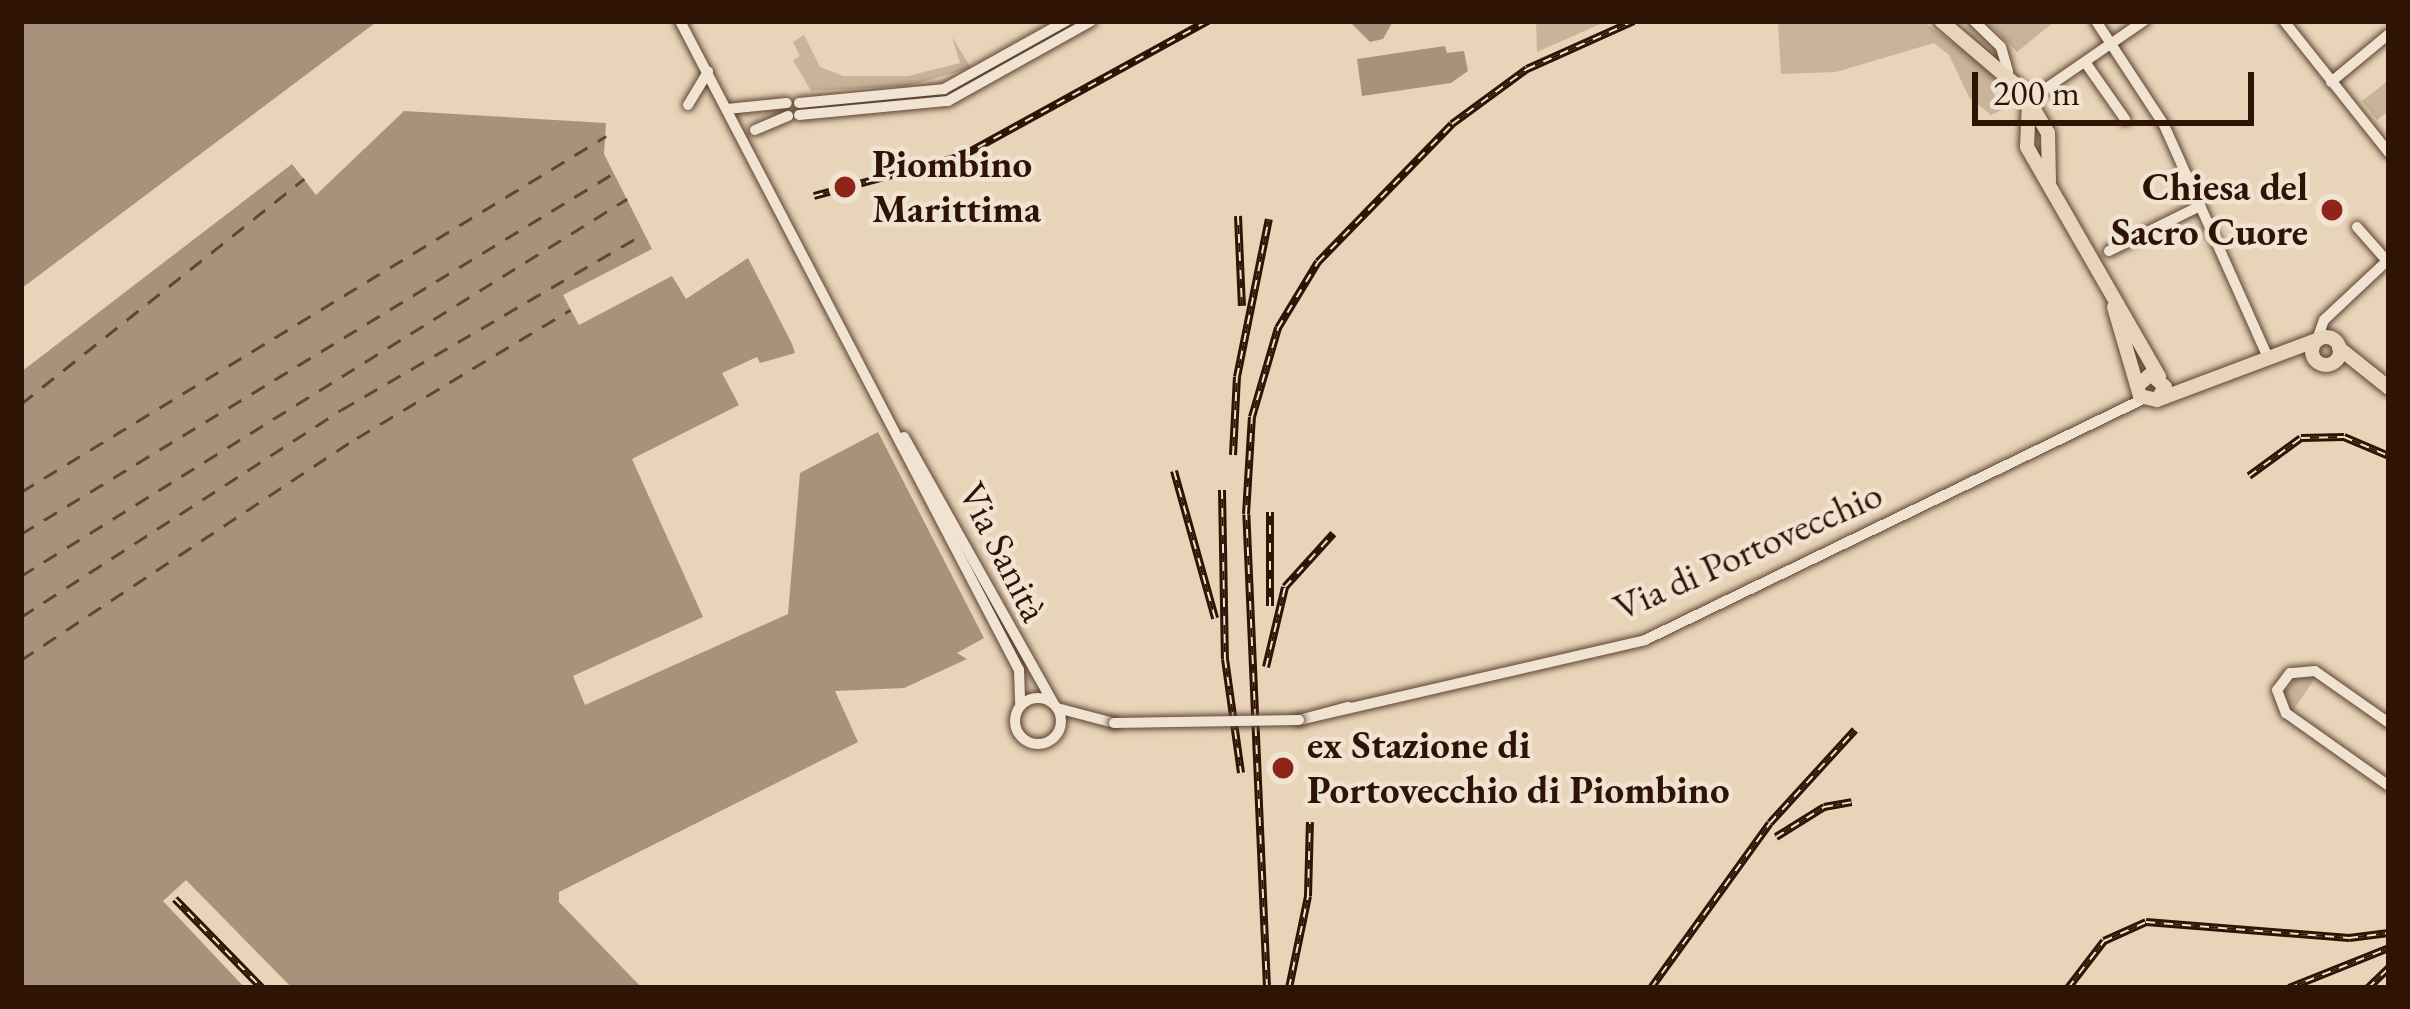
<!DOCTYPE html>
<meta charset="utf-8">
<style>
body{margin:0}
#map{position:relative;width:2410px;height:1009px;overflow:hidden;background:#e8d4b8;font-family:"EB Garamond",serif}
div>[style]{position:absolute}
.green>*{inset:0;background:#c9b39a}
.water>*{inset:0;background:#a9927b}
.pier>*{inset:0;background:#e8d4b8}
.ferry>*{height:3px;margin-top:-1.5px;transform-origin:0;background:repeating-linear-gradient(90deg,#604634 0 15px,transparent 0 27px)}
.roads{filter:drop-shadow(0 0 3px #5d4332) drop-shadow(0 0 3px #5d4332)}
.minor>*{height:10px;margin:-5px;padding:0 5px;transform-origin:5px;border-radius:5px;background:#f0e3d1}
.minor>.ring{margin:-5px;padding:0;box-sizing:content-box;background:none;border:10px solid #f0e3d1;border-radius:50%}
.major>*{height:14px;margin:-7px;padding:0 7px;transform-origin:7px;border-radius:7px;background:#e8d4b8}
.major>.ring{margin:-7px;padding:0;box-sizing:content-box;background:none;border:14px solid #e8d4b8;border-radius:50%}
.rail>*{height:8px;margin-top:-4px;transform-origin:0;background:repeating-linear-gradient(90deg,#f0e3d1 0 9px,#2f1305 0 18px);box-sizing:border-box;border-block:3px solid #2f1305}
.bridges{filter:drop-shadow(0 0 3px #5d4332) drop-shadow(0 0 3px #5d4332)}
.minor-bridge>*{height:10px;margin:-5px;padding:0 5px;transform-origin:5px;border-radius:5px;background:#f0e3d1}
.dots>*{width:33px;height:33px;translate:-50% -50%;box-sizing:border-box;border:6px solid #f0e3d1;border-radius:50%}
span{translate:-50% -50%;white-space:nowrap;text-align:center;line-height:1.15;-webkit-text-stroke:9px #f0e3d1;paint-order:stroke}
.poi-label{font-size:39px;color:#2f1305;font-weight:700}
.left{translate:0 -50%;text-align:left}
.right{translate:-100% -50%;text-align:right}
.street-label{font-size:39px;color:#2f1305}
.frame{position:absolute;inset:0;border:24px solid #2f1305;pointer-events:none}
.scale{position:absolute;left:1972px;top:72px;width:282px;height:54px;box-sizing:border-box;border:6px solid #2f1305;border-top:0;padding-left:15px;font-size:36px;line-height:42px;white-space:nowrap;color:#2f1305;-webkit-text-stroke:9px #f0e3d1;paint-order:stroke}
</style>
<div id="map">
<div class="green">
<i style="clip-path:polygon(1536px 21px,1607px 21px,1537px 52px)"></i>
<i style="clip-path:polygon(1757px 21px,1922px 21px,2006px 81px,1992px 91px,2004px 109px,1991px 115px,1969px 97px,1949px 55px,1934px 43px,1836px 72px,1781px 74px,1778px 22px)"></i>
<i style="clip-path:polygon(1987px 21px,2055px 21px,2017px 52px)"></i>
<i style="clip-path:polygon(804px 35px,820px 67px,843px 76px,908px 76px,960px 63px,952px 37px,971px 68px,908px 86px,811px 91px,793px 60px,800px 56px,793px 42px)"></i>
<i style="clip-path:polygon(2389px 80px,2389px 111px,2377px 120px,2362px 101px)"></i>
<i style="clip-path:polygon(2298px 675px,2316px 677px,2292px 712px,2284px 693px)"></i>
</div>
<div class="water">
<i style="clip-path:polygon(21px 21px,378px 21px,21px 289px)"></i>
<i style="clip-path:polygon(1392px 23px,1383px 39px,1370px 42px,1352px 24px)"></i>
<i style="clip-path:polygon(1445px 46px,1447px 53px,1464px 51px,1468px 71px,1451px 83px,1362px 96px,1357px 59px)"></i>
<i style="clip-path:polygon(404px 111px,606px 123px,604px 154px,652px 249px,563px 295px,579px 325px,672px 276px,686px 299px,748px 258px,792px 344px,795px 353px,760px 363px,757px 357px,722px 373px,739px 405px,632px 459px,703px 617px,573px 676px,585px 705px,788px 614px,800px 473px,878px 432px,984px 638px,957px 653px,967px 659px,904px 688px,835px 691px,858px 742px,559px 892px,559px 902px,642px 988px,292px 988px,186px 880px,163px 901px,245px 988px,21px 988px,21px 372px,292px 164px,316px 195px)"></i>
</div>
<div class="pier">
<i style="clip-path:polygon(378px 21px,377px 33px,21px 295px,21px 289px)"></i>
</div>
<div class="ferry">
<i style="left:21px;top:404px;width:362px;rotate:-38.5deg"></i>
<i style="left:21px;top:492px;width:685px;rotate:-31.32deg"></i>
<i style="left:21px;top:534px;width:694px;rotate:-31.33deg"></i>
<i style="left:21px;top:576px;width:714px;rotate:-31.89deg"></i>
<i style="left:21px;top:617px;width:381px;rotate:-32.9deg"></i>
<i style="left:341px;top:410px;width:350px;rotate:-30.2deg"></i>
<i style="left:21px;top:660px;width:403px;rotate:-33.5deg"></i>
<i style="left:357px;top:438px;width:249px;rotate:-31deg"></i>
</div>
<div class="roads">
<div class="minor">
<i style="left:680px;top:21px;width:732px;rotate:62.42deg"></i>
<i style="left:1019px;top:670px;width:35px;rotate:88deg"></i>
<i style="left:1974px;top:21px;width:37px;rotate:44deg"></i>
<i style="left:2001px;top:47px;width:26px;rotate:74deg"></i>
<i style="left:2096px;top:21px;width:124px;rotate:56.8deg"></i>
<i style="left:2164px;top:125px;width:252px;rotate:65.9deg"></i>
<i style="left:2284px;top:21px;width:169px;rotate:51.5deg"></i>
<i style="left:2085px;top:62px;width:70px;rotate:54.9deg"></i>
<i style="left:2331px;top:82px;width:75px;rotate:-39.6deg"></i>
<i style="left:2029px;top:100px;width:140px;rotate:-34.5deg"></i>
<i style="left:799px;top:103px;width:146px;rotate:-5.5deg"></i>
<i style="left:944px;top:89px;width:140px;rotate:-29.1deg"></i>
<i style="left:688px;top:105px;width:39px;rotate:-59deg"></i>
<i style="left:727px;top:109px;width:60px;rotate:-5.7deg"></i>
<i style="left:799px;top:115px;width:150px;rotate:-5.4deg"></i>
<i style="left:948px;top:101px;width:164px;rotate:-29.2deg"></i>
<i style="left:755px;top:130px;width:36px;rotate:-23deg"></i>
<i style="left:2357px;top:227px;width:45px;rotate:48.6deg"></i>
<i style="left:2109px;top:251px;width:102px;rotate:-26.3deg"></i>
<i style="left:2317px;top:340px;width:21px;rotate:-71deg"></i>
<i style="left:2324px;top:320px;width:89px;rotate:-43.2deg"></i>
<i style="left:904px;top:437px;width:305px;rotate:60.7deg"></i>
<i class="ring" style="left:1015px;top:698px;width:36px;height:36px"></i>
<i style="left:1057px;top:708px;width:59px;rotate:14.7deg"></i>
<i style="left:1303px;top:719px;width:47px;rotate:-14.9deg"></i>
<i style="left:1299px;top:720px;width:355px;rotate:-13deg"></i>
<i style="left:1645px;top:640px;width:553px;rotate:-25.82deg"></i>
<i style="left:2389px;top:723px;width:90px;rotate:-144.9deg"></i>
<i style="left:2315px;top:671px;width:25px;rotate:175deg"></i>
<i style="left:2290px;top:673px;width:21px;rotate:127deg"></i>
<i style="left:2277px;top:690px;width:25px;rotate:69deg"></i>
<i style="left:2286px;top:713px;width:126px;rotate:35.3deg"></i>
</div>
<div class="major">
<i style="left:1941px;top:21px;width:108px;rotate:40.5deg"></i>
<i style="left:2023px;top:91px;width:49px;rotate:59.2deg"></i>
<i style="left:2048px;top:133px;width:49px;rotate:88.8deg"></i>
<i style="left:2029px;top:100px;width:47px;rotate:92.4deg"></i>
<i style="left:2027px;top:147px;width:265px;rotate:60.1deg"></i>
<i style="left:2114px;top:307px;width:93px;rotate:73.7deg"></i>
<i style="left:2140px;top:396px;width:17px;rotate:13deg"></i>
<i style="left:2157px;top:400px;width:15px;rotate:-58deg"></i>
<i style="left:2165px;top:387px;width:19px;rotate:-137deg"></i>
<i style="left:2151px;top:374px;width:18px;rotate:139deg"></i>
<i class="ring" style="left:2312px;top:337px;width:14px;height:14px"></i>
<i style="left:2339px;top:348px;width:64px;rotate:38.7deg"></i>
<i style="left:2157px;top:400px;width:171px;rotate:-20.6deg"></i>
</div>
</div>
<div class="rail">
<i style="left:814px;top:196px;width:153px;rotate:-15.1deg"></i>
<i style="left:962px;top:156px;width:281px;rotate:-28.8deg"></i>
<i style="left:1238px;top:216px;width:90px;rotate:87.5deg"></i>
<i style="left:1233px;top:455px;width:78px;rotate:-87.1deg"></i>
<i style="left:1237px;top:377px;width:161px;rotate:-78.6deg"></i>
<i style="left:1174px;top:471px;width:153px;rotate:74.4deg"></i>
<i style="left:2249px;top:476px;width:64px;rotate:-36.2deg"></i>
<i style="left:2301px;top:438px;width:43px;rotate:-1.3deg"></i>
<i style="left:2344px;top:437px;width:49px;rotate:22.9deg"></i>
<i style="left:1222px;top:490px;width:169px;rotate:89deg"></i>
<i style="left:1225px;top:659px;width:115px;rotate:82deg"></i>
<i style="left:1270px;top:606px;width:94px;rotate:-90deg"></i>
<i style="left:1266px;top:667px;width:82px;rotate:-76.6deg"></i>
<i style="left:1285px;top:587px;width:72px;rotate:-47.8deg"></i>
<i style="left:1776px;top:837px;width:57px;rotate:-32deg"></i>
<i style="left:1824px;top:807px;width:28px;rotate:-10deg"></i>
<i style="left:175px;top:899px;width:124px;rotate:45.7deg"></i>
<i style="left:1267px;top:988px;width:474px;rotate:-92.5deg"></i>
<i style="left:1246px;top:514px;width:97px;rotate:-86.5deg"></i>
<i style="left:1252px;top:417px;width:93px;rotate:-73.7deg"></i>
<i style="left:1278px;top:328px;width:77px;rotate:-58.8deg"></i>
<i style="left:1318px;top:262px;width:192px;rotate:-45.8deg"></i>
<i style="left:1452px;top:124px;width:93px;rotate:-36.3deg"></i>
<i style="left:1527px;top:69px;width:117px;rotate:-24.2deg"></i>
<i style="left:1289px;top:988px;width:94px;rotate:-78.3deg"></i>
<i style="left:1308px;top:896px;width:74px;rotate:-88.5deg"></i>
<i style="left:1651px;top:988px;width:203px;rotate:-54.2deg"></i>
<i style="left:1770px;top:823px;width:126px;rotate:-47.6deg"></i>
<i style="left:2068px;top:988px;width:59px;rotate:-52.5deg"></i>
<i style="left:2104px;top:941px;width:46px;rotate:-24.3deg"></i>
<i style="left:2146px;top:922px;width:204px;rotate:4.5deg"></i>
<i style="left:2349px;top:938px;width:40px;rotate:-7.1deg"></i>
<i style="left:2289px;top:988px;width:108px;rotate:-21.8deg"></i>
<i style="left:2368px;top:988px;width:29px;rotate:-44deg"></i>
</div>
<div class="bridges">
<div class="minor-bridge">
<i style="left:1114px;top:723px;width:185px;rotate:-0.9deg"></i>
</div>
</div>
<div class="dots">
<i style="left:845px;top:187px;background:#8f2418"></i>
<i style="left:2332px;top:210px;background:#8f2418"></i>
<i style="left:1283px;top:768px;background:#8f2418"></i>
</div>
<div class="poi-label">
<span class="left" style="left:872px;top:187px">Piombino<br>Marittima</span>
<span class="right" style="left:2308px;top:210px">Chiesa del<br>Sacro Cuore</span>
<span class="left" style="left:1307px;top:768px">ex Stazione di<br>Portovecchio di Piombino</span>
</div>
<div class="street-label">
<span style="left:1748px;top:551px;rotate:-24deg">Via di Portovecchio</span>
<span style="left:1003px;top:552px;rotate:63deg">Via Sanità</span>
</div>
<div class="frame"></div>
<div class="scale">200 m</div>
</div>
